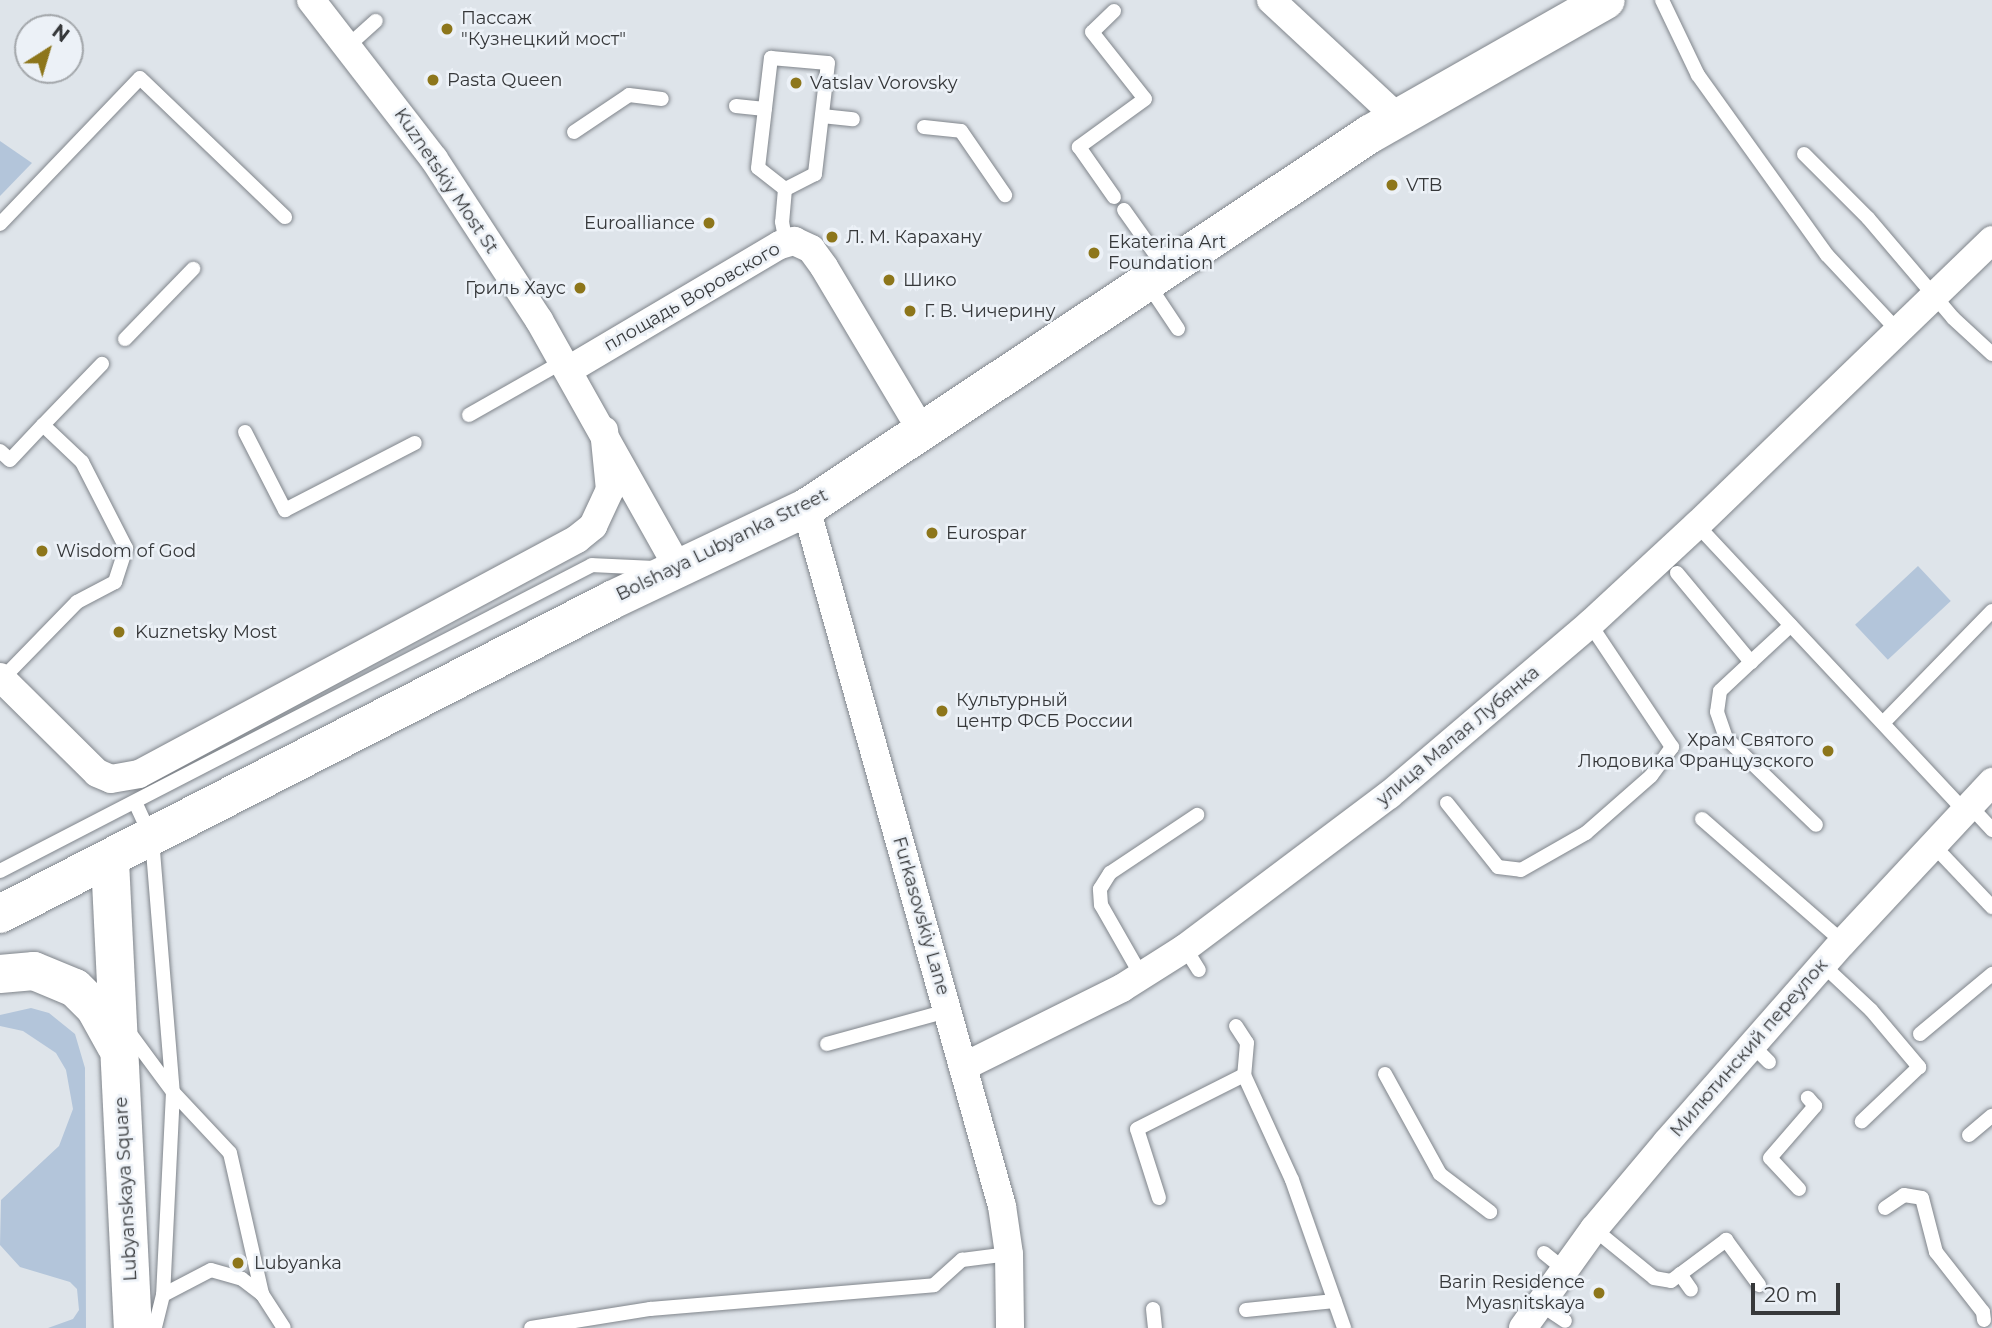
<!DOCTYPE html>
<meta charset="utf-8">
<style>
body{margin:0}
#map{position:relative;width:1992px;height:1328px;overflow:hidden;background:#dee4ea;font-family:Montserrat,sans-serif}
div>[style]{position:absolute}
.green>*{inset:0;background:#b3c5da;transform-origin:0 0}
.roads{filter:drop-shadow(0 0 2px #80858b) drop-shadow(0 0 2px #80858b)}
.lane>*{height:14px;margin:-7px;padding:0 7px;transform-origin:7px;border-radius:7px;background:#fff}
.street>*{height:28px;margin:-14px;padding:0 14px;transform-origin:14px;border-radius:14px;background:#fff}
.secondary>*{height:38px;margin:-19px;padding:0 19px;transform-origin:19px;border-radius:19px;background:#fff}
.dots>*{width:19px;height:19px;translate:-50% -50%;box-sizing:border-box;border:4px solid #ecf1f7;border-radius:50%}
span{translate:-50% -50%;white-space:nowrap;text-align:center;line-height:1.15;-webkit-text-stroke:5px #ecf1f7;paint-order:stroke}
.poi-label{font-size:18px;color:#36383a}
.left{translate:0 -50%;text-align:left}
.right{translate:-100% -50%;text-align:right}
.street-label{font-size:18px;color:#36383a}
.north{position:absolute;left:14px;top:14px;width:70px;height:70px;box-sizing:border-box;background:#ecf1f7;border:2px solid #a3a7ab;border-radius:50%;rotate:37deg;font-size:19px;font-weight:700;line-height:28px;text-align:center;color:#36383a}
.north::after{content:'';display:block;margin:auto;width:24px;height:32px;background:#8d761b;clip-path:polygon(50% 0,100% 100%,50% 72%,0 100%)}
.scale{position:absolute;left:1751px;top:1283px;width:89px;height:32px;box-sizing:border-box;border:4px solid #36383a;border-top:0;padding-left:9px;font-size:21px;line-height:24px;white-space:nowrap;color:#36383a;-webkit-text-stroke:5px #ecf1f7;paint-order:stroke}
</style>
<div id="map">
<div class="green">
<i style="clip-path:polygon(0 141px,32px 163px,0 196px)"></i>
<i style="left:1918px;top:566px;width:48px;height:86px;rotate:47deg"></i>
<i style="clip-path:polygon(31px 1008px,49px 1013px,75px 1034px,85px 1068px,86px 1328px,48px 1328px,73px 1319px,79px 1310px,77px 1289px,70px 1282px,20px 1267px,0 1245px,1px 1200px,59px 1146px,73px 1109px,66px 1070px,56px 1053px,23px 1031px,0 1026px,0 1015px)"></i>
</div>
<div class="roads">
<div class="lane">
<i style="left:1662px;top:0;width:83px;rotate:64.4deg"></i>
<i style="left:1698px;top:75px;width:221px;rotate:54.4deg"></i>
<i style="left:1827px;top:255px;width:104px;rotate:46.9deg"></i>
<i style="left:1114px;top:11px;width:30px;rotate:136deg"></i>
<i style="left:1092px;top:32px;width:85px;rotate:51.7deg"></i>
<i style="left:1145px;top:99px;width:82px;rotate:144deg"></i>
<i style="left:1079px;top:147px;width:61px;rotate:55deg"></i>
<i style="left:349px;top:45px;width:36px;rotate:-42deg"></i>
<i style="left:771px;top:58px;width:57px;rotate:5deg"></i>
<i style="left:828px;top:63px;width:112px;rotate:96.7deg"></i>
<i style="left:815px;top:174px;width:34px;rotate:153deg"></i>
<i style="left:785px;top:189px;width:34px;rotate:-142deg"></i>
<i style="left:758px;top:168px;width:111px;rotate:-83.3deg"></i>
<i style="left:736px;top:106px;width:29px;rotate:6deg"></i>
<i style="left:822px;top:116px;width:31px;rotate:6deg"></i>
<i style="left:924px;top:127px;width:37px;rotate:6deg"></i>
<i style="left:961px;top:131px;width:78px;rotate:55.5deg"></i>
<i style="left:574px;top:132px;width:66px;rotate:-33.9deg"></i>
<i style="left:629px;top:95px;width:33px;rotate:7deg"></i>
<i style="left:1804px;top:154px;width:91px;rotate:45deg"></i>
<i style="left:1868px;top:218px;width:131px;rotate:49.6deg"></i>
<i style="left:1953px;top:318px;width:53px;rotate:42.7deg"></i>
<i style="left:785px;top:189px;width:33px;rotate:95deg"></i>
<i style="left:782px;top:222px;width:20px;rotate:79deg"></i>
<i style="left:1124px;top:210px;width:72px;rotate:54.6deg"></i>
<i style="left:0;top:224px;width:202px;rotate:-46.2deg"></i>
<i style="left:140px;top:78px;width:201px;rotate:43.8deg"></i>
<i style="left:1148px;top:284px;width:54px;rotate:56.3deg"></i>
<i style="left:125px;top:339px;width:98px;rotate:-45.8deg"></i>
<i style="left:469px;top:415px;width:109px;rotate:-29.6deg"></i>
<i style="left:43px;top:425px;width:85px;rotate:-46deg"></i>
<i style="left:245px;top:432px;width:88px;rotate:62.9deg"></i>
<i style="left:285px;top:510px;width:146px;rotate:-27.3deg"></i>
<i style="left:0;top:451px;width:13px;rotate:42deg"></i>
<i style="left:10px;top:460px;width:48px;rotate:-46.7deg"></i>
<i style="left:43px;top:425px;width:54px;rotate:43.5deg"></i>
<i style="left:82px;top:462px;width:97px;rotate:62.9deg"></i>
<i style="left:126px;top:548px;width:36px;rotate:108deg"></i>
<i style="left:115px;top:582px;width:43px;rotate:152.2deg"></i>
<i style="left:77px;top:602px;width:107px;rotate:134.2deg"></i>
<i style="left:1697px;top:525px;width:392px;rotate:46.9deg"></i>
<i style="left:1677px;top:573px;width:116px;rotate:50.3deg"></i>
<i style="left:1751px;top:662px;width:54px;rotate:-42.8deg"></i>
<i style="left:1751px;top:662px;width:42px;rotate:136.9deg"></i>
<i style="left:1720px;top:691px;width:21px;rotate:98deg"></i>
<i style="left:1717px;top:712px;width:28px;rotate:71deg"></i>
<i style="left:1726px;top:738px;width:125px;rotate:44deg"></i>
<i style="left:1884px;top:722px;width:155px;rotate:-45.8deg"></i>
<i style="left:135px;top:802px;width:41px;rotate:65.3deg"></i>
<i style="left:152px;top:839px;width:254px;rotate:85.3deg"></i>
<i style="left:173px;top:1092px;width:203px;rotate:92.8deg"></i>
<i style="left:163px;top:1295px;width:34px;rotate:104deg"></i>
<i style="left:1447px;top:803px;width:82px;rotate:51.4deg"></i>
<i style="left:1498px;top:867px;width:23px;rotate:7deg"></i>
<i style="left:1521px;top:870px;width:75px;rotate:-29.6deg"></i>
<i style="left:1586px;top:833px;width:86px;rotate:-41.2deg"></i>
<i style="left:1651px;top:776px;width:36px;rotate:-54deg"></i>
<i style="left:1672px;top:747px;width:148px;rotate:-123.7deg"></i>
<i style="left:1970px;top:806px;width:33px;rotate:47deg"></i>
<i style="left:1702px;top:819px;width:187px;rotate:41.1deg"></i>
<i style="left:1933px;top:845px;width:86px;rotate:46.4deg"></i>
<i style="left:0;top:871px;width:666px;rotate:-27.33deg"></i>
<i style="left:592px;top:565px;width:61px;rotate:2.8deg"></i>
<i style="left:1185px;top:948px;width:26px;rotate:58deg"></i>
<i style="left:1823px;top:965px;width:66px;rotate:43.2deg"></i>
<i style="left:1871px;top:1010px;width:75px;rotate:49.9deg"></i>
<i style="left:1919px;top:1067px;width:79px;rotate:136.5deg"></i>
<i style="left:1141px;top:975px;width:81px;rotate:-119.7deg"></i>
<i style="left:1101px;top:905px;width:16px;rotate:-94deg"></i>
<i style="left:1100px;top:889px;width:19px;rotate:-58deg"></i>
<i style="left:1110px;top:873px;width:105px;rotate:-33.7deg"></i>
<i style="left:1236px;top:1026px;width:20px;rotate:57deg"></i>
<i style="left:1247px;top:1043px;width:32px;rotate:95deg"></i>
<i style="left:1244px;top:1075px;width:115px;rotate:65.4deg"></i>
<i style="left:1292px;top:1180px;width:157px;rotate:70.6deg"></i>
<i style="left:128px;top:1031px;width:76px;rotate:53.6deg"></i>
<i style="left:173px;top:1092px;width:83px;rotate:46.9deg"></i>
<i style="left:230px;top:1153px;width:145px;rotate:77.2deg"></i>
<i style="left:262px;top:1294px;width:40px;rotate:57.1deg"></i>
<i style="left:1920px;top:1034px;width:94px;rotate:-39.8deg"></i>
<i style="left:827px;top:1044px;width:124px;rotate:-15.4deg"></i>
<i style="left:1752px;top:1045px;width:24px;rotate:45deg"></i>
<i style="left:1385px;top:1074px;width:114px;rotate:61.2deg"></i>
<i style="left:1440px;top:1174px;width:63px;rotate:37.2deg"></i>
<i style="left:1969px;top:1135px;width:30px;rotate:-40deg"></i>
<i style="left:1799px;top:1189px;width:42px;rotate:-133.1deg"></i>
<i style="left:1770px;top:1158px;width:69px;rotate:-49.1deg"></i>
<i style="left:1815px;top:1106px;width:11px;rotate:-131deg"></i>
<i style="left:1159px;top:1198px;width:72px;rotate:-107.7deg"></i>
<i style="left:1137px;top:1129px;width:120px;rotate:-26.8deg"></i>
<i style="left:1885px;top:1208px;width:23px;rotate:-34deg"></i>
<i style="left:1904px;top:1195px;width:18px;rotate:9deg"></i>
<i style="left:1922px;top:1198px;width:56px;rotate:75.5deg"></i>
<i style="left:1936px;top:1252px;width:76px;rotate:51.9deg"></i>
<i style="left:1983px;top:1312px;width:8px;rotate:83deg"></i>
<i style="left:1594px;top:1229px;width:77px;rotate:39.2deg"></i>
<i style="left:1654px;top:1278px;width:17px;rotate:10deg"></i>
<i style="left:1671px;top:1281px;width:69px;rotate:-36.7deg"></i>
<i style="left:1726px;top:1240px;width:56px;rotate:53.7deg"></i>
<i style="left:1544px;top:1253px;width:27px;rotate:39deg"></i>
<i style="left:1680px;top:1274px;width:19px;rotate:55deg"></i>
<i style="left:163px;top:1295px;width:54px;rotate:-27.5deg"></i>
<i style="left:211px;top:1270px;width:32px;rotate:16deg"></i>
<i style="left:242px;top:1279px;width:25px;rotate:37deg"></i>
<i style="left:1540px;top:1304px;width:30px;rotate:34deg"></i>
<i style="left:1153px;top:1309px;width:19px;rotate:84deg"></i>
<i style="left:1246px;top:1310px;width:89px;rotate:-5.8deg"></i>
<i style="left:531px;top:1328px;width:121px;rotate:-9.1deg"></i>
<i style="left:650px;top:1309px;width:285px;rotate:-4.8deg"></i>
<i style="left:934px;top:1285px;width:38px;rotate:-42deg"></i>
<i style="left:962px;top:1260px;width:47px;rotate:-7.3deg"></i>
</div>
<div class="street">
<i style="left:311px;top:0;width:201px;rotate:52.3deg"></i>
<i style="left:434px;top:159px;width:192px;rotate:56.9deg"></i>
<i style="left:539px;top:320px;width:286px;rotate:60.7deg"></i>
<i style="left:1271px;top:0;width:173px;rotate:42.9deg"></i>
<i style="left:570px;top:369px;width:244px;rotate:-30.6deg"></i>
<i style="left:780px;top:245px;width:15px;rotate:-16deg"></i>
<i style="left:794px;top:241px;width:19px;rotate:25deg"></i>
<i style="left:811px;top:249px;width:22px;rotate:54deg"></i>
<i style="left:824px;top:267px;width:193px;rotate:59.2deg"></i>
<i style="left:806px;top:508px;width:725px;rotate:74.32deg"></i>
<i style="left:1002px;top:1206px;width:49px;rotate:81.7deg"></i>
<i style="left:1009px;top:1254px;width:74px;rotate:89.2deg"></i>
<i style="left:0;top:677px;width:136px;rotate:44.7deg"></i>
<i style="left:97px;top:773px;width:15px;rotate:23deg"></i>
<i style="left:111px;top:779px;width:28px;rotate:-10deg"></i>
<i style="left:139px;top:774px;width:497px;rotate:-28.2deg"></i>
<i style="left:577px;top:539px;width:21px;rotate:-39deg"></i>
<i style="left:593px;top:526px;width:40px;rotate:-65deg"></i>
<i style="left:610px;top:490px;width:60px;rotate:-95.7deg"></i>
<i style="left:963px;top:1067px;width:178px;rotate:-26.4deg"></i>
<i style="left:1122px;top:988px;width:75px;rotate:-32.4deg"></i>
<i style="left:1185px;top:948px;width:255px;rotate:-36.9deg"></i>
<i style="left:1389px;top:795px;width:264px;rotate:-40.4deg"></i>
<i style="left:1590px;top:624px;width:146px;rotate:-42.8deg"></i>
<i style="left:1697px;top:525px;width:410px;rotate:-44deg"></i>
<i style="left:1523px;top:1328px;width:122px;rotate:-54.4deg"></i>
<i style="left:1594px;top:1229px;width:114px;rotate:-50deg"></i>
<i style="left:1667px;top:1142px;width:266px;rotate:-48.7deg"></i>
<i style="left:1843px;top:942px;width:219px;rotate:-47deg"></i>
</div>
<div class="secondary">
<i style="left:110px;top:861px;width:468px;rotate:87.2deg"></i>
<i style="left:0;top:914px;width:688px;rotate:-27.16deg"></i>
<i style="left:612px;top:600px;width:215px;rotate:-25.4deg"></i>
<i style="left:806px;top:508px;width:677px;rotate:-33.55deg"></i>
<i style="left:1370px;top:134px;width:271px;rotate:-29.6deg"></i>
<i style="left:0;top:974px;width:34px;rotate:-5deg"></i>
<i style="left:34px;top:971px;width:44px;rotate:22.5deg"></i>
<i style="left:75px;top:988px;width:28px;rotate:45deg"></i>
<i style="left:95px;top:1008px;width:43px;rotate:61.1deg"></i>
</div>
</div>
<div class="dots">
<i style="left:447px;top:29px;background:#8d761b"></i>
<i style="left:433px;top:80px;background:#8d761b"></i>
<i style="left:796px;top:83px;background:#8d761b"></i>
<i style="left:1392px;top:185px;background:#8d761b"></i>
<i style="left:709px;top:223px;background:#8d761b"></i>
<i style="left:832px;top:237px;background:#8d761b"></i>
<i style="left:1094px;top:253px;background:#8d761b"></i>
<i style="left:889px;top:280px;background:#8d761b"></i>
<i style="left:580px;top:288px;background:#8d761b"></i>
<i style="left:910px;top:311px;background:#8d761b"></i>
<i style="left:932px;top:533px;background:#8d761b"></i>
<i style="left:42px;top:551px;background:#8d761b"></i>
<i style="left:119px;top:632px;background:#8d761b"></i>
<i style="left:942px;top:711px;background:#8d761b"></i>
<i style="left:1828px;top:751px;background:#8d761b"></i>
<i style="left:238px;top:1263px;background:#8d761b"></i>
<i style="left:1599px;top:1293px;background:#8d761b"></i>
</div>
<div class="poi-label">
<span class="left" style="left:461px;top:29px">Пассаж<br>"Кузнецкий мост"</span>
<span class="left" style="left:447px;top:80px">Pasta Queen</span>
<span class="left" style="left:810px;top:83px">Vatslav Vorovsky</span>
<span class="left" style="left:1406px;top:185px">VTB</span>
<span class="right" style="left:695px;top:223px">Euroalliance</span>
<span class="left" style="left:846px;top:237px">Л. М. Карахану</span>
<span class="left" style="left:1108px;top:253px">Ekaterina Art<br>Foundation</span>
<span class="left" style="left:903px;top:280px">Шико</span>
<span class="right" style="left:566px;top:288px">Гриль Хаус</span>
<span class="left" style="left:924px;top:311px">Г. В. Чичерину</span>
<span class="left" style="left:946px;top:533px">Eurospar</span>
<span class="left" style="left:56px;top:551px">Wisdom of God</span>
<span class="left" style="left:135px;top:632px">Kuznetsky Most</span>
<span class="left" style="left:956px;top:711px">Культурный<br>центр ФСБ России</span>
<span class="right" style="left:1814px;top:751px">Храм Святого<br>Людовика Французского</span>
<span class="left" style="left:254px;top:1263px">Lubyanka</span>
<span class="right" style="left:1585px;top:1293px">Barin Residence<br>Myasnitskaya</span>
</div>
<div class="street-label">
<span style="left:446px;top:181px;rotate:56deg">Kuznetskiy Most St</span>
<span style="left:692px;top:297px;rotate:-30deg">площадь Воровского</span>
<span style="left:722px;top:545px;rotate:-26deg">Bolshaya Lubyanka Street</span>
<span style="left:1458px;top:736px;rotate:-40deg">улица Малая Лубянка</span>
<span style="left:921px;top:916px;rotate:74deg">Furkasovskiy Lane</span>
<span style="left:1749px;top:1048px;rotate:-49deg">Милютинский переулок</span>
<span style="left:126px;top:1189px;rotate:-93deg">Lubyanskaya Square</span>
</div>
<div class="north">N</div>
<div class="scale">20 m</div>
</div>
